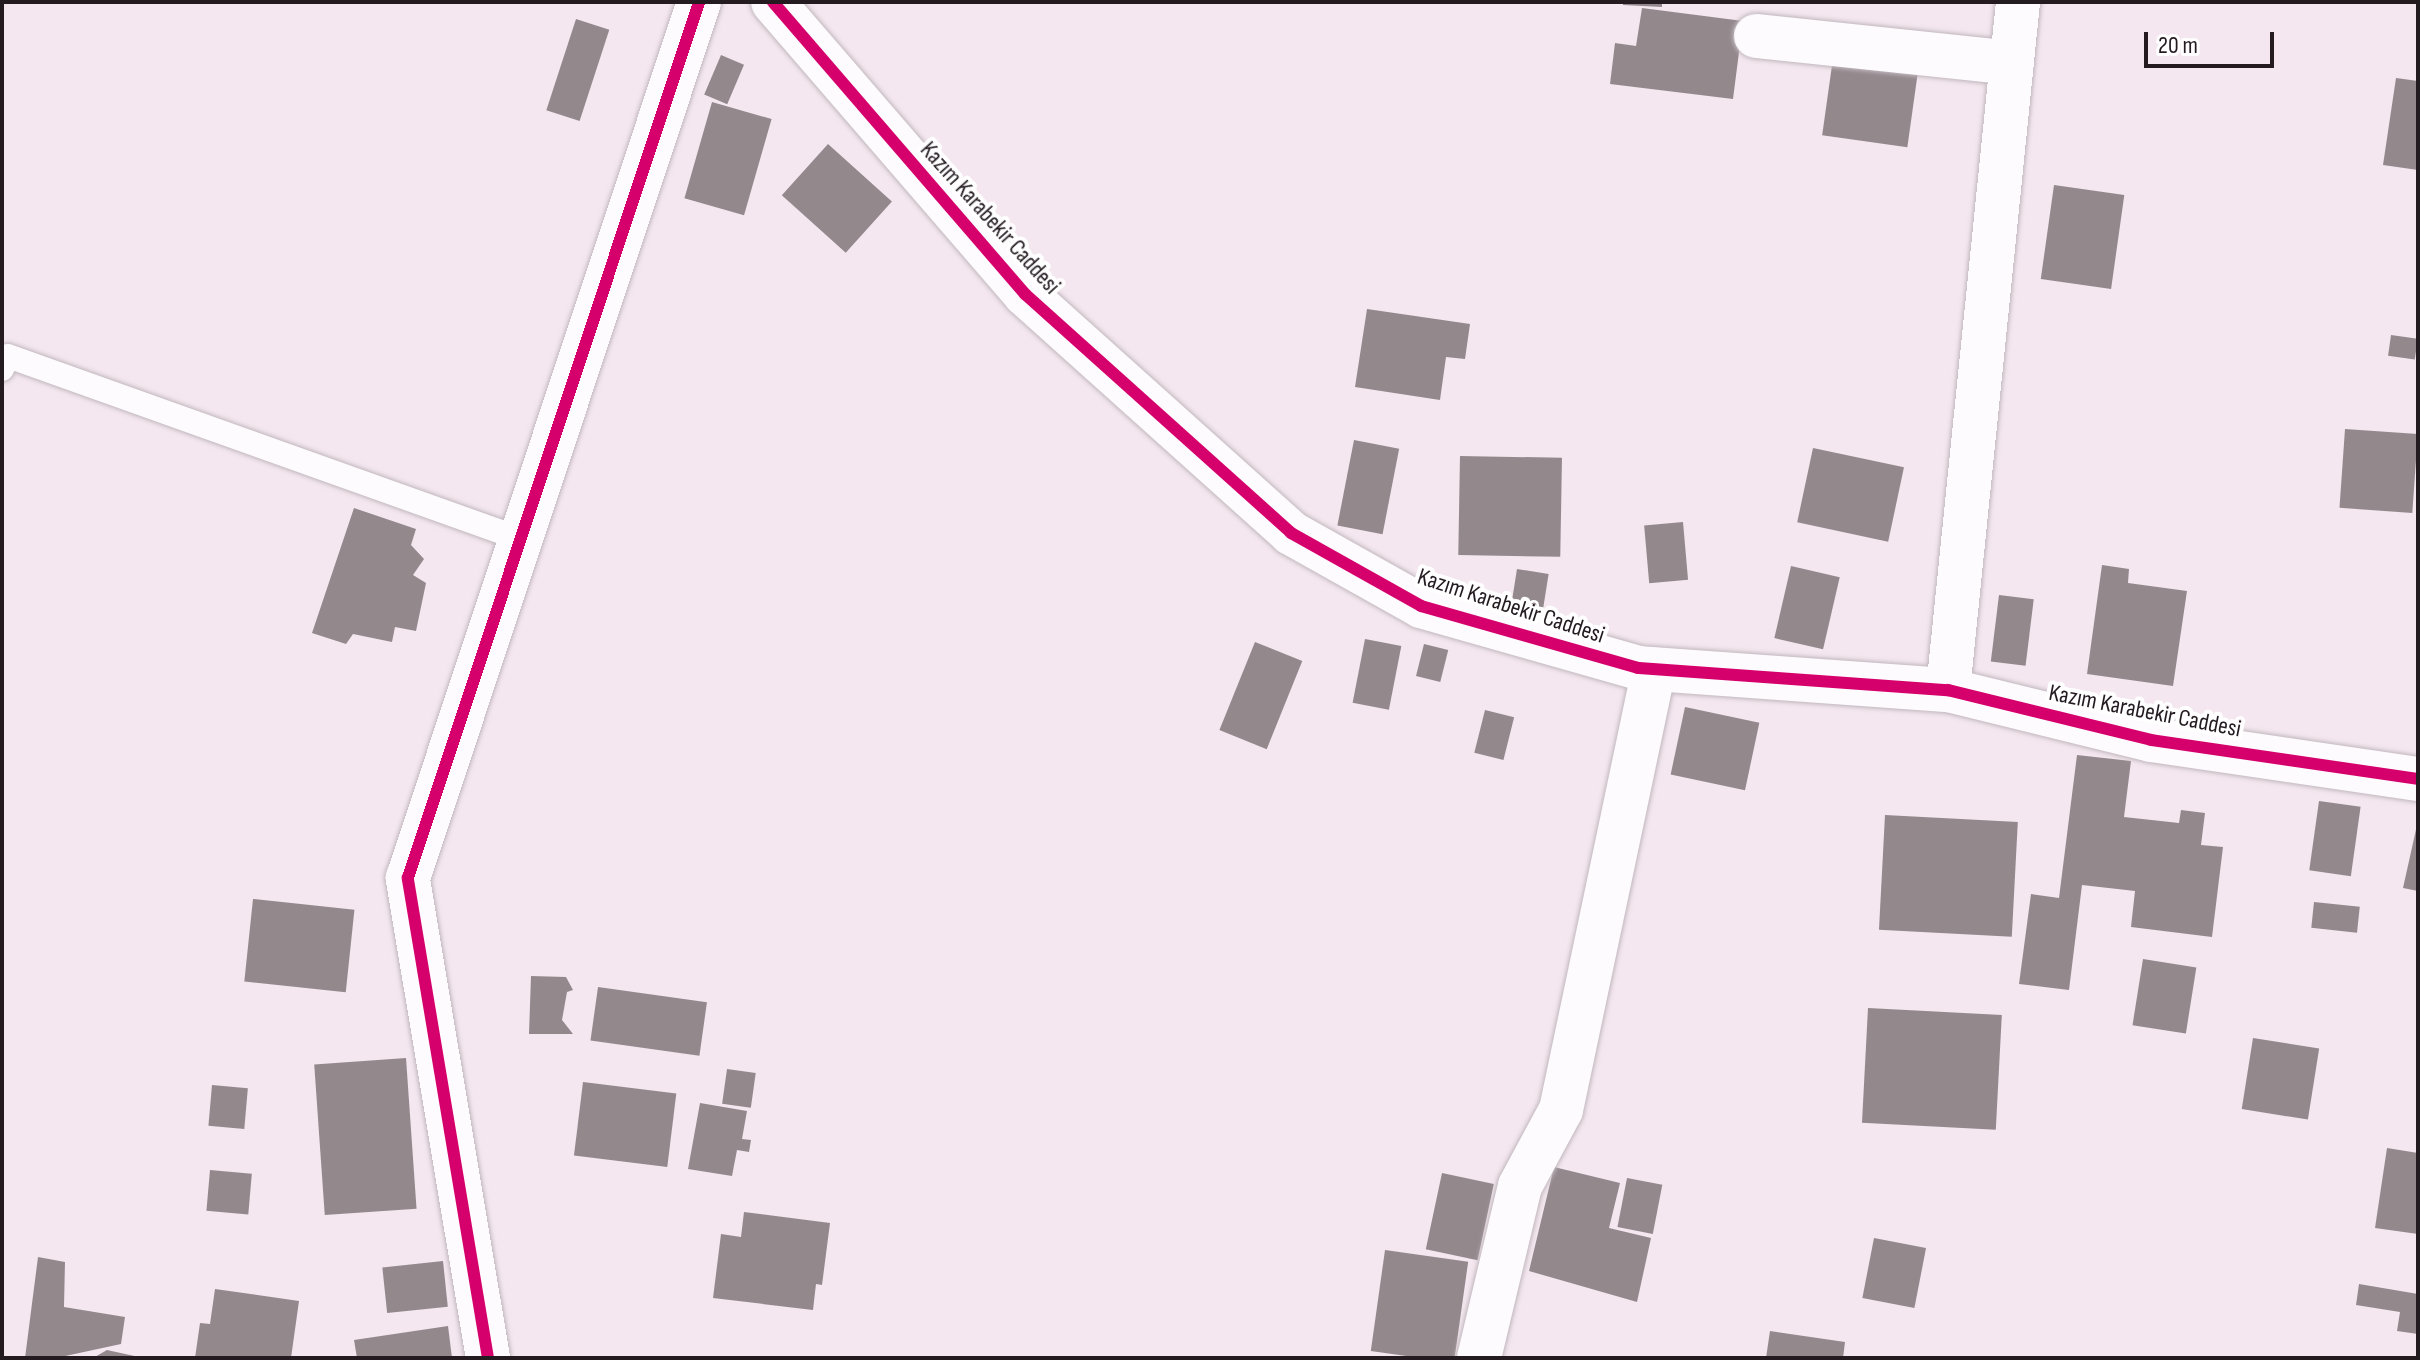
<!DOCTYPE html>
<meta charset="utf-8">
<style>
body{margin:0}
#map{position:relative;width:2420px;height:1360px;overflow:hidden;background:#f4e7ef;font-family:"Sofia Sans Condensed",sans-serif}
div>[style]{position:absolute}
.building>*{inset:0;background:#93898d;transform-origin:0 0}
.roads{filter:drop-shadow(0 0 2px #c1b7be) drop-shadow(0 0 2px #c1b7be)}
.service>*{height:24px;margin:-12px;padding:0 12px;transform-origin:12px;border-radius:12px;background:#fdfbfd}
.minor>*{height:44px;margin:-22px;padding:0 22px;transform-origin:22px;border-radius:22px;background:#fdfbfd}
.cycleway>*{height:12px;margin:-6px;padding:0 6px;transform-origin:6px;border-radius:6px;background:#d6006c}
span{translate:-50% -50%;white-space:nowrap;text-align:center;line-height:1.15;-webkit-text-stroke:8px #fff;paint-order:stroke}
.street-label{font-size:24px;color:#231b20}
.frame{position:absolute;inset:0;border:4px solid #231b20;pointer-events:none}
.scale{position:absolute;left:2144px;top:32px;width:130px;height:36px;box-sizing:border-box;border:4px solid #231b20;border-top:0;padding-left:10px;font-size:24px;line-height:28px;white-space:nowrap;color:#231b20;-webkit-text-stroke:6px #fff;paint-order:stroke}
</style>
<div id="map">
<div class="building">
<i style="clip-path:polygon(1623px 2px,1662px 2px,1662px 7px,1623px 5px)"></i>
<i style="clip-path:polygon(1642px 8px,1743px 21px,1733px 99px,1610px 84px,1615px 43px,1636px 46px)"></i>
<i style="left:576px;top:19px;width:35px;height:96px;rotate:18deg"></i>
<i style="left:1834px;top:51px;width:86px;height:85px;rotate:8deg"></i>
<i style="left:721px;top:55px;width:25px;height:43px;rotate:23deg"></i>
<i style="clip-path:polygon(2396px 78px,2418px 81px,2418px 170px,2383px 165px)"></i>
<i style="left:712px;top:102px;width:62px;height:100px;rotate:16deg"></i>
<i style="left:828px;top:144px;width:86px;height:69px;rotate:42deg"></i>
<i style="left:2054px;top:185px;width:71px;height:95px;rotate:8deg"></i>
<i style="clip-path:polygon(1367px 309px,1470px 324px,1465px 359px,1446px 357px,1440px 400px,1355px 387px)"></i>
<i style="left:2391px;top:335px;width:27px;height:21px;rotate:8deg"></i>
<i style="left:2345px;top:429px;width:73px;height:79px;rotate:4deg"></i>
<i style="left:1354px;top:440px;width:46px;height:87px;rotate:11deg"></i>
<i style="left:1813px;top:448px;width:93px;height:76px;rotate:12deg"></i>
<i style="left:1460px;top:456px;width:102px;height:99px;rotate:1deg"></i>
<i style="clip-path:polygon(354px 508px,416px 529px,411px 545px,424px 559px,413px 575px,426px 583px,416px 631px,395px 627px,392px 642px,353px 634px,346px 644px,312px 633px)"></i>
<i style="left:1683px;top:522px;width:58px;height:39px;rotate:85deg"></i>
<i style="clip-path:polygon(2102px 565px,2129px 569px,2128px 583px,2187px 591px,2173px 686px,2087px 674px)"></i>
<i style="left:1791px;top:566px;width:50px;height:74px;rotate:13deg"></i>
<i style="left:1517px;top:569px;width:32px;height:34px;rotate:9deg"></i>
<i style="left:1999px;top:595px;width:35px;height:67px;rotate:7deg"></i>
<i style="left:1365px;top:639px;width:37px;height:65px;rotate:11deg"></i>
<i style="left:1255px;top:642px;width:51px;height:95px;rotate:22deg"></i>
<i style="left:1424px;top:644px;width:25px;height:33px;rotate:14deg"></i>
<i style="left:1685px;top:707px;width:76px;height:69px;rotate:12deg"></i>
<i style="left:1485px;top:710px;width:30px;height:44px;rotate:14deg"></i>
<i style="clip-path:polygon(2077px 755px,2131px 761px,2124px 817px,2179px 823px,2181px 810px,2205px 813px,2201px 845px,2223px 847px,2212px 937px,2131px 927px,2135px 891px,2082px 885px,2069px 990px,2019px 984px,2031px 894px,2059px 898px)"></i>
<i style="left:2319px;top:801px;width:42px;height:70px;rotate:8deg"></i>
<i style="left:1885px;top:815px;width:133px;height:115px;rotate:3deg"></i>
<i style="clip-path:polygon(2417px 825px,2418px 826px,2418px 891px,2403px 888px)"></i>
<i style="left:253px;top:899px;width:102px;height:83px;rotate:6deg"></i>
<i style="left:2314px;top:902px;width:46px;height:26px;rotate:6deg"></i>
<i style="left:2143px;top:959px;width:54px;height:67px;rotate:9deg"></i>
<i style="clip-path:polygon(531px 976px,566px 977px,573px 990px,567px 992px,562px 1020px,573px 1034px,529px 1034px)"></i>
<i style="left:598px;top:987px;width:110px;height:54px;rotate:8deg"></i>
<i style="left:1868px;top:1008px;width:134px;height:115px;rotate:3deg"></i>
<i style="left:2253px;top:1038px;width:67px;height:72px;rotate:9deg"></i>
<i style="left:406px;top:1058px;width:151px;height:92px;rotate:86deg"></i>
<i style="left:727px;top:1069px;width:29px;height:35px;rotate:8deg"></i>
<i style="left:583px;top:1082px;width:94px;height:74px;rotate:7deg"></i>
<i style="left:212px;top:1085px;width:36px;height:41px;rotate:5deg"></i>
<i style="clip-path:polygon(700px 1103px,747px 1111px,742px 1139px,751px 1140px,749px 1152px,737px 1150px,732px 1176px,688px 1169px)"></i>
<i style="clip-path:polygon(2387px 1148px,2418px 1153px,2418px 1234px,2375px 1228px)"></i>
<i style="clip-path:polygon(1554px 1167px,1620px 1183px,1609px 1228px,1651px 1238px,1637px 1302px,1529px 1271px)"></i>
<i style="left:210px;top:1170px;width:42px;height:41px;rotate:5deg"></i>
<i style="left:1442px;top:1173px;width:53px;height:78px;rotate:12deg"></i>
<i style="left:1627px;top:1178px;width:36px;height:50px;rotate:11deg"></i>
<i style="clip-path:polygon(744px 1212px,830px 1223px,822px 1285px,816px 1284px,813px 1310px,713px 1298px,721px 1234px,741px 1237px)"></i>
<i style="left:1874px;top:1238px;width:53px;height:61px;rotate:11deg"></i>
<i style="left:1385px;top:1250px;width:84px;height:102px;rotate:8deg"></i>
<i style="clip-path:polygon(38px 1257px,65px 1262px,64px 1307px,125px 1317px,121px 1344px,56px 1358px,25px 1358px)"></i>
<i style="left:443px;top:1261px;width:46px;height:61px;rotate:84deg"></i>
<i style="clip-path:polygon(2359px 1284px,2418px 1294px,2418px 1334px,2397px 1331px,2400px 1312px,2356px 1305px)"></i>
<i style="clip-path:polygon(215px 1289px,299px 1301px,291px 1358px,195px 1358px,200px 1323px,210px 1324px)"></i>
<i style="clip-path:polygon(448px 1326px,452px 1358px,357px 1358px,354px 1340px)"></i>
<i style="clip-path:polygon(1770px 1331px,1845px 1342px,1843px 1358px,1766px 1358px)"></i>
<i style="clip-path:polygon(107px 1350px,139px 1357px,139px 1358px,93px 1358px)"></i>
</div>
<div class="roads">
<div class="service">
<i style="left:2px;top:369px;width:14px;rotate:-65deg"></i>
<i style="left:8px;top:356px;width:542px;rotate:19.64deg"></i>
</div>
<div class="minor">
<i style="left:773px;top:2px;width:386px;rotate:49.2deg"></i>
<i style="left:1025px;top:294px;width:358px;rotate:41.9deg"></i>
<i style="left:1291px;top:533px;width:149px;rotate:29.3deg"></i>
<i style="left:1421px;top:606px;width:226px;rotate:15.9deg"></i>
<i style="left:1638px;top:668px;width:311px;rotate:4.1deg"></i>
<i style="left:1948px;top:690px;width:209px;rotate:13.8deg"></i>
<i style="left:2151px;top:740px;width:270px;rotate:8.3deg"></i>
<i style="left:1756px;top:36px;width:257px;rotate:6deg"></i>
<i style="left:1948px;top:690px;width:692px;rotate:-84.19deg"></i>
<i style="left:488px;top:1358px;width:487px;rotate:-99.5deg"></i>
<i style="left:408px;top:878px;width:923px;rotate:-71.62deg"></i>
<i style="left:1479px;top:1358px;width:177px;rotate:-76.6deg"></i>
<i style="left:1520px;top:1186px;width:86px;rotate:-61.7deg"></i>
<i style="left:1561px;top:1110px;width:450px;rotate:-78.1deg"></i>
</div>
</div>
<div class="cycleway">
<i style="left:773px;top:2px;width:386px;rotate:49.2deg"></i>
<i style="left:1025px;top:294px;width:358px;rotate:41.9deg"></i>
<i style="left:1291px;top:533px;width:149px;rotate:29.3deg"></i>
<i style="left:1421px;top:606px;width:226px;rotate:15.9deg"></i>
<i style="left:1638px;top:668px;width:311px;rotate:4.1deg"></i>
<i style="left:1948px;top:690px;width:209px;rotate:13.8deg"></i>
<i style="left:2151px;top:740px;width:270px;rotate:8.3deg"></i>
<i style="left:488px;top:1358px;width:487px;rotate:-99.5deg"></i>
<i style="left:408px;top:878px;width:923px;rotate:-71.62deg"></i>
</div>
<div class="street-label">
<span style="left:990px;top:218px;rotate:48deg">Kazım Karabekir Caddesi</span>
<span style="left:1511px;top:606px;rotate:18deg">Kazım Karabekir Caddesi</span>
<span style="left:2145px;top:711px;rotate:11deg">Kazım Karabekir Caddesi</span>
</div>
<div class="frame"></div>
<div class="scale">20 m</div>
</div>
